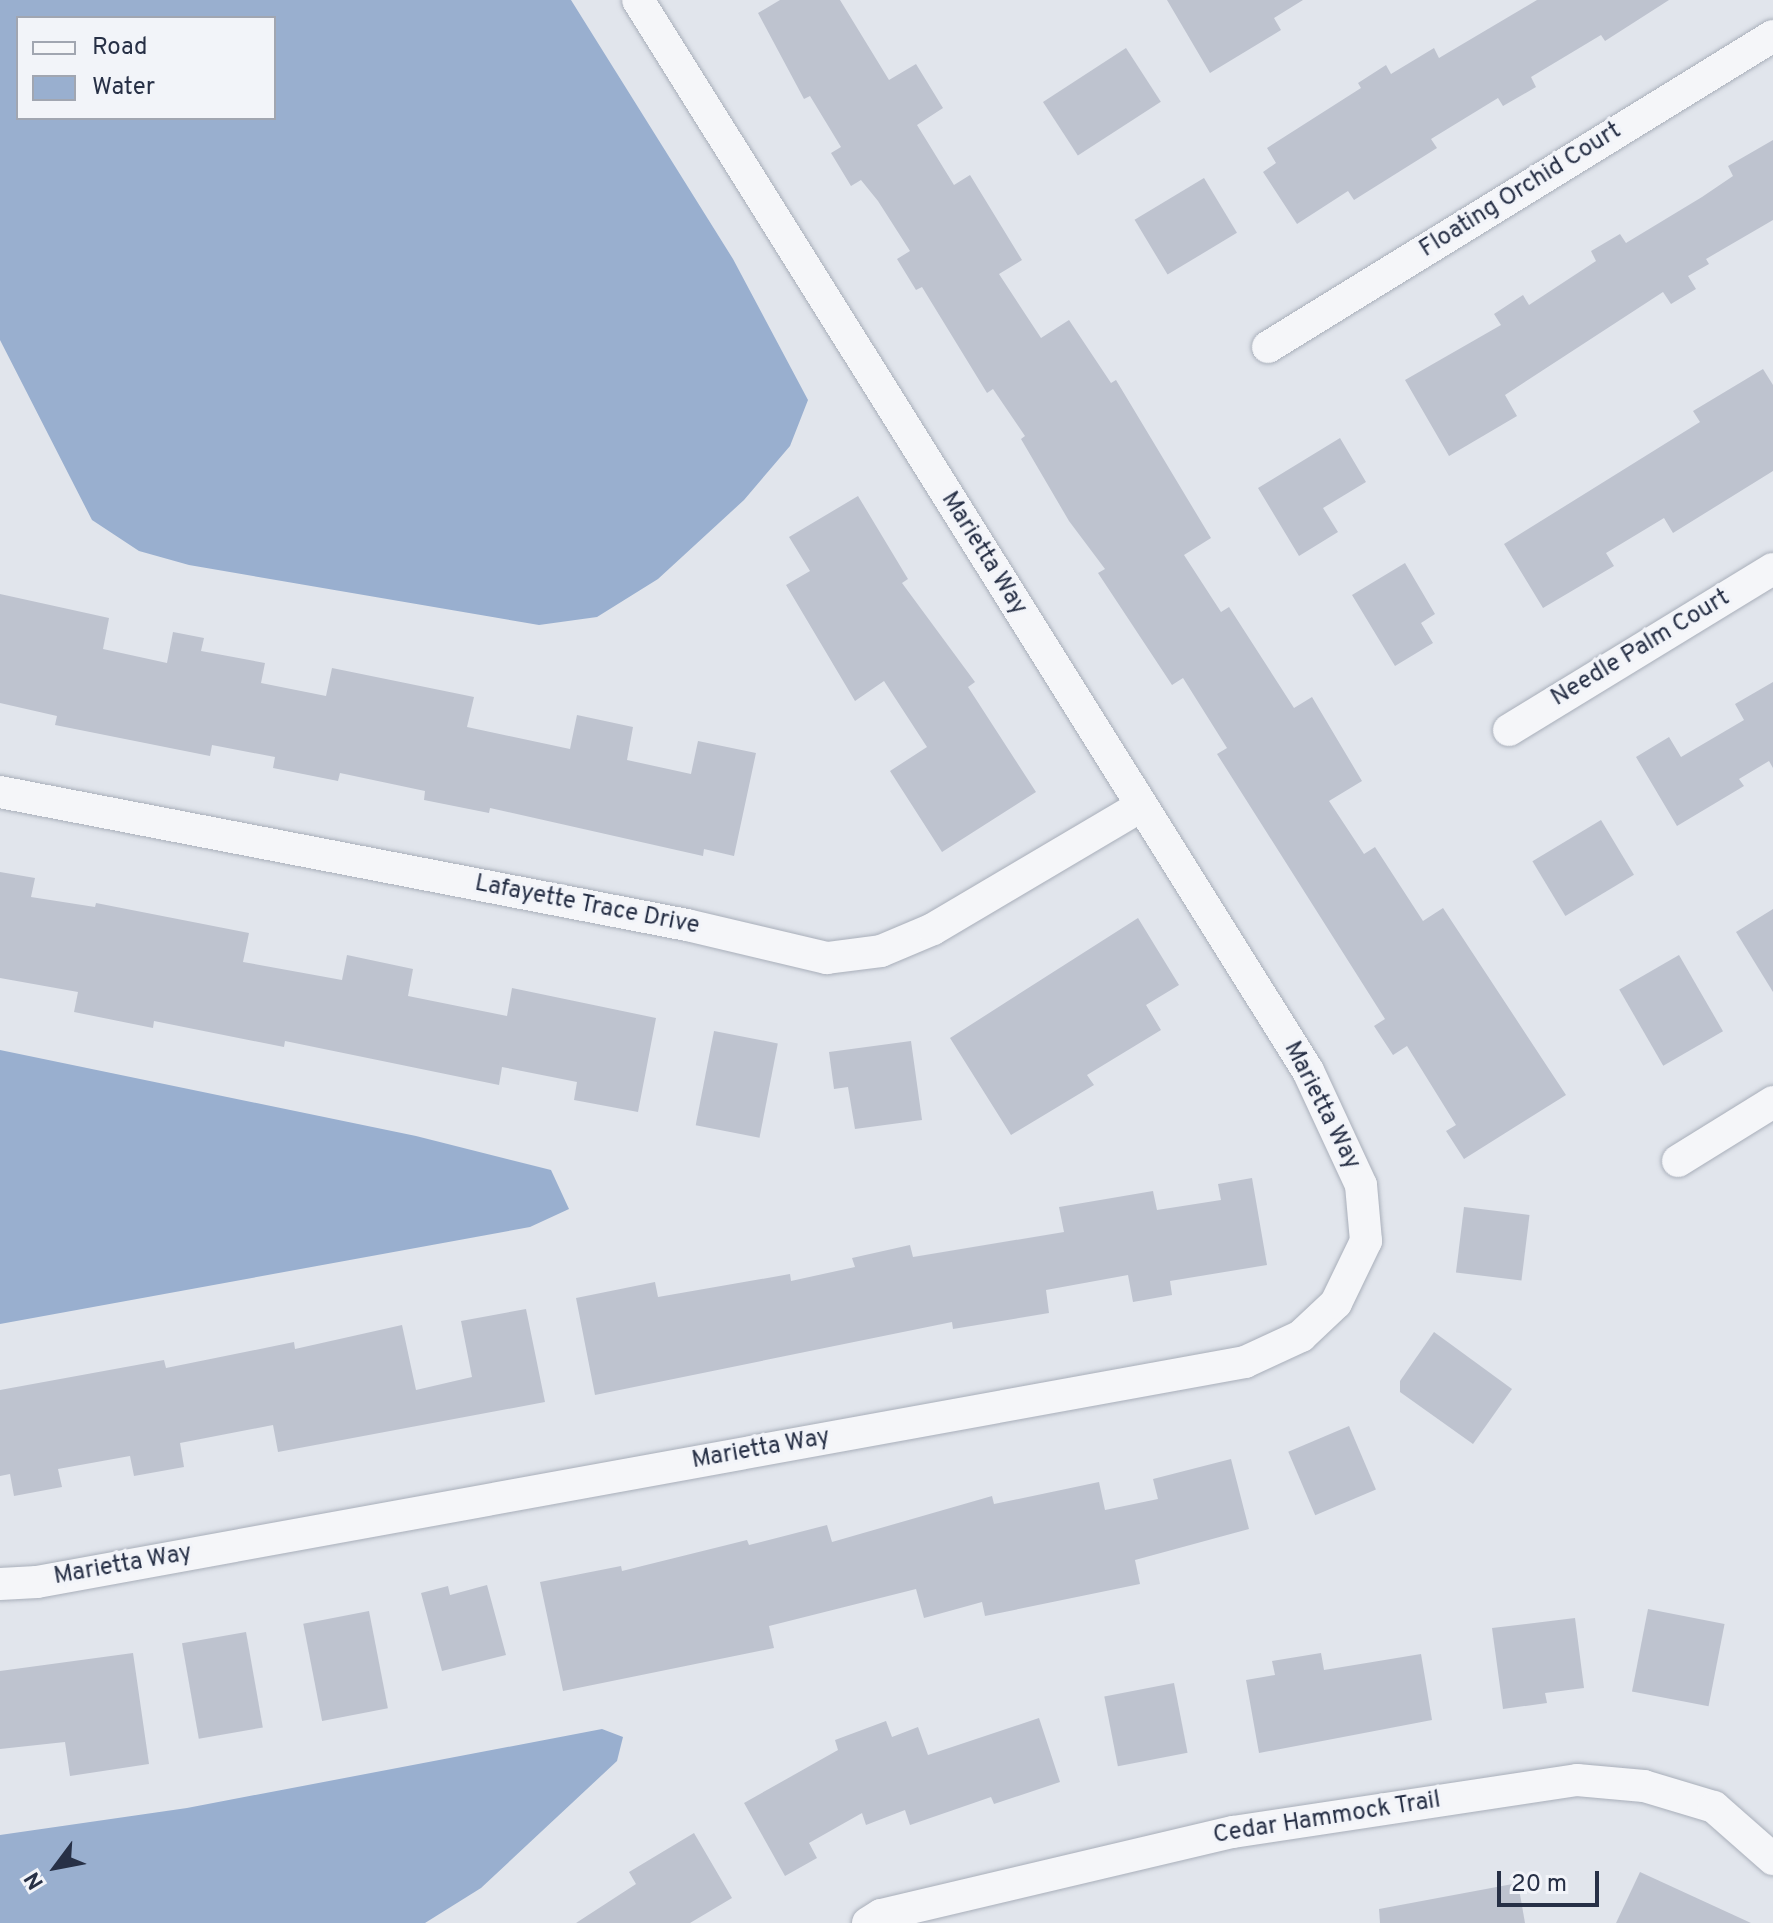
<!DOCTYPE html>
<style>
body{margin:0}
#map{position:relative;width:1773px;height:1923px;overflow:hidden;background:#e1e5ec;font-family:Overpass,sans-serif}
div>[style]{position:absolute}
.water>*{inset:0;background:#99afcf}
.building>*{inset:0;background:#bec3cf;transform-origin:0 0}
.roads{filter:drop-shadow(0 0 2px #a9afba) drop-shadow(0 0 2px #a9afba)}
.street>*{height:32px;margin:-16px;padding:0 16px;transform-origin:16px;border-radius:16px;background:#f5f6f9}
span{translate:-50% -50%;white-space:nowrap;text-align:center;line-height:1.15;-webkit-text-stroke:6px #f2f4f9;paint-order:stroke}
.street-label{font-size:24px;color:#273046}
.legend{position:absolute;left:16px;top:16px;width:260px;height:104px;box-sizing:border-box;background:#f2f4f9;border:2px solid #a1a6b1;margin:0;padding:10px 14px;list-style:none;font-size:24px;color:#273046}
.legend li{display:flex;align-items:center;gap:16px;height:40px}
.legend b{width:40px;border:2px solid #a1a6b1}
.north{position:absolute;left:16px;top:1827px;width:80px;height:80px;-webkit-text-stroke:6px #f2f4f9;paint-order:stroke;rotate:238deg;font-size:22px;font-weight:700;line-height:32px;text-align:center;color:#273046}
.north::after{content:'';display:block;margin:auto;width:28px;height:36px;background:#273046;clip-path:polygon(50% 0,100% 100%,50% 72%,0 100%)}
.scale{position:absolute;left:1497px;top:1871px;width:102px;height:36px;box-sizing:border-box;border:4px solid #273046;border-top:0;padding-left:10px;font-size:24px;line-height:28px;white-space:nowrap;color:#273046;-webkit-text-stroke:6px #f2f4f9;paint-order:stroke}
</style>
<div id="map">
<div class="water">
<i style="clip-path:polygon(evenodd,0 0,571px 0,733px 259px,808px 400px,790px 446px,744px 500px,658px 579px,597px 617px,539px 625px,189px 565px,139px 551px,92px 520px,0 340px,0 0,274px 18px,274px 118px,18px 118px,18px 18px,274px 18px)"></i>
<i style="clip-path:polygon(0 1050px,416px 1136px,551px 1170px,569px 1209px,530px 1227px,0 1324px)"></i>
<i style="clip-path:polygon(602px 1729px,623px 1737px,617px 1761px,481px 1888px,425px 1923px,0 1923px,0 1835px,187px 1808px)"></i>
</div>
<div class="building">
<i style="clip-path:polygon(780px 0,840px 0,889px 80px,916px 64px,943px 108px,917px 125px,954px 185px,970px 175px,1022px 260px,999px 274px,1041px 338px,1069px 320px,1111px 383px,1116px 380px,1211px 538px,1184px 555px,1221px 612px,1229px 607px,1294px 708px,1312px 697px,1362px 781px,1329px 801px,1364px 854px,1375px 847px,1423px 921px,1443px 908px,1566px 1095px,1464px 1159px,1446px 1131px,1456px 1125px,1407px 1046px,1393px 1055px,1374px 1026px,1385px 1019px,1217px 754px,1227px 748px,1183px 678px,1172px 685px,1098px 573px,1105px 569px,1069px 521px,1021px 439px,1025px 436px,993px 389px,987px 393px,922px 287px,916px 290px,897px 259px,910px 251px,878px 201px,861px 180px,851px 186px,831px 153px,841px 147px,810px 96px,804px 99px,758px 13px)"></i>
<i style="clip-path:polygon(1167px 0,1303px 0,1274px 18px,1281px 30px,1210px 73px)"></i>
<i style="clip-path:polygon(1537px 0,1669px 0,1605px 41px,1601px 35px,1531px 77px,1536px 87px,1503px 106px,1498px 98px,1431px 139px,1437px 148px,1354px 200px,1348px 191px,1297px 224px,1263px 172px,1276px 163px,1267px 148px,1361px 88px,1358px 83px,1386px 65px,1391px 74px,1434px 48px,1439px 58px)"></i>
<i style="left:1126px;top:48px;width:64px;height:99px;rotate:57deg"></i>
<i style="clip-path:polygon(1773px 140px,1773px 220px,1706px 259px,1709px 264px,1688px 276px,1696px 289px,1671px 304px,1663px 292px,1505px 395px,1517px 416px,1449px 456px,1405px 380px,1501px 325px,1494px 314px,1523px 295px,1529px 305px,1596px 261px,1591px 251px,1620px 234px,1626px 243px,1702px 197px,1733px 176px,1728px 166px)"></i>
<i style="left:1204px;top:178px;width:64px;height:81px;rotate:59deg"></i>
<i style="clip-path:polygon(1763px 369px,1773px 385px,1773px 471px,1673px 533px,1664px 518px,1606px 553px,1614px 566px,1543px 608px,1504px 544px,1700px 422px,1693px 411px)"></i>
<i style="clip-path:polygon(1340px 438px,1366px 482px,1323px 508px,1338px 532px,1299px 556px,1258px 488px)"></i>
<i style="clip-path:polygon(858px 496px,908px 579px,902px 583px,975px 682px,968px 687px,1036px 792px,942px 852px,890px 771px,927px 747px,884px 681px,855px 701px,786px 585px,810px 571px,789px 537px)"></i>
<i style="clip-path:polygon(1405px 563px,1435px 614px,1421px 623px,1433px 643px,1395px 666px,1352px 595px)"></i>
<i style="clip-path:polygon(0 594px,109px 618px,103px 649px,167px 663px,173px 632px,204px 638px,201px 651px,265px 663px,261px 683px,326px 696px,332px 668px,474px 697px,467px 727px,570px 749px,577px 715px,633px 727px,627px 760px,691px 774px,698px 741px,756px 753px,734px 856px,704px 849px,703px 856px,490px 808px,489px 813px,424px 800px,425px 791px,340px 773px,338px 781px,273px 768px,275px 757px,212px 745px,210px 756px,55px 725px,57px 716px,0 703px)"></i>
<i style="clip-path:polygon(1773px 682px,1773px 768px,1769px 761px,1739px 779px,1744px 786px,1677px 826px,1636px 757px,1669px 737px,1681px 757px,1744px 720px,1735px 704px)"></i>
<i style="left:1601px;top:820px;width:64px;height:80px;rotate:59deg"></i>
<i style="clip-path:polygon(0 872px,35px 878px,31px 897px,95px 907px,96px 903px,249px 933px,243px 962px,342px 980px,347px 955px,413px 969px,408px 996px,507px 1016px,512px 988px,656px 1018px,638px 1112px,574px 1100px,577px 1082px,502px 1067px,499px 1085px,285px 1041px,284px 1047px,154px 1021px,153px 1028px,74px 1012px,78px 992px,0 978px)"></i>
<i style="clip-path:polygon(1773px 909px,1773px 992px,1736px 932px)"></i>
<i style="clip-path:polygon(1138px 918px,1179px 985px,1146px 1005px,1161px 1030px,1087px 1075px,1094px 1085px,1011px 1135px,950px 1038px)"></i>
<i style="left:1679px;top:955px;width:88px;height:69px;rotate:60deg"></i>
<i style="left:714px;top:1031px;width:65px;height:96px;rotate:11deg"></i>
<i style="clip-path:polygon(911px 1041px,922px 1120px,855px 1129px,848px 1087px,834px 1089px,829px 1052px)"></i>
<i style="clip-path:polygon(1252px 1178px,1267px 1265px,1170px 1281px,1172px 1295px,1133px 1302px,1128px 1275px,1046px 1290px,1049px 1313px,953px 1329px,952px 1322px,595px 1395px,576px 1298px,655px 1282px,658px 1297px,790px 1274px,791px 1281px,855px 1267px,852px 1258px,910px 1245px,913px 1257px,1064px 1232px,1059px 1207px,1153px 1191px,1157px 1210px,1221px 1200px,1218px 1184px)"></i>
<i style="left:1464px;top:1207px;width:66px;height:66px;rotate:7deg"></i>
<i style="clip-path:polygon(526px 1309px,545px 1402px,278px 1452px,273px 1425px,180px 1443px,184px 1467px,134px 1476px,130px 1456px,58px 1469px,62px 1487px,14px 1496px,10px 1474px,0 1476px,0 1390px,164px 1360px,166px 1368px,294px 1342px,295px 1349px,402px 1325px,416px 1390px,472px 1377px,461px 1321px)"></i>
<i style="clip-path:polygon(1434px 1332px,1512px 1389px,1473px 1444px,1400px 1392px,1400px 1381px)"></i>
<i style="left:1349px;top:1426px;width:69px;height:66px;rotate:67deg"></i>
<i style="clip-path:polygon(1231px 1459px,1249px 1529px,1135px 1560px,1140px 1584px,985px 1616px,982px 1602px,924px 1618px,916px 1589px,769px 1626px,774px 1648px,563px 1691px,540px 1582px,621px 1566px,622px 1571px,747px 1540px,749px 1545px,827px 1525px,832px 1542px,992px 1496px,994px 1504px,1099px 1482px,1105px 1510px,1158px 1499px,1153px 1479px)"></i>
<i style="clip-path:polygon(487px 1585px,506px 1655px,442px 1671px,421px 1593px,448px 1586px,450px 1595px)"></i>
<i style="left:1648px;top:1609px;width:78px;height:84px;rotate:11deg"></i>
<i style="left:369px;top:1611px;width:99px;height:67px;rotate:79deg"></i>
<i style="clip-path:polygon(1575px 1618px,1584px 1688px,1545px 1693px,1547px 1703px,1503px 1709px,1492px 1628px)"></i>
<i style="left:246px;top:1632px;width:97px;height:65px;rotate:80deg"></i>
<i style="clip-path:polygon(133px 1653px,149px 1764px,70px 1776px,65px 1742px,0 1749px,0 1671px)"></i>
<i style="clip-path:polygon(1321px 1653px,1324px 1670px,1421px 1654px,1432px 1720px,1259px 1753px,1246px 1680px,1275px 1675px,1272px 1661px)"></i>
<i style="left:1174px;top:1683px;width:71px;height:71px;rotate:79deg"></i>
<i style="clip-path:polygon(1039px 1718px,1060px 1782px,994px 1804px,991px 1797px,910px 1825px,905px 1810px,866px 1825px,862px 1813px,809px 1843px,817px 1858px,785px 1876px,744px 1803px,838px 1750px,835px 1740px,886px 1721px,892px 1737px,918px 1727px,928px 1755px)"></i>
<i style="clip-path:polygon(694px 1833px,732px 1898px,690px 1923px,576px 1923px,636px 1884px,629px 1872px)"></i>
<i style="clip-path:polygon(1640px 1872px,1751px 1923px,1616px 1923px)"></i>
<i style="clip-path:polygon(1518px 1883px,1525px 1923px,1380px 1923px,1379px 1909px)"></i>
</div>
<div class="roads">
<div class="street">
<i style="left:1268px;top:347px;width:593px;rotate:-31.63deg"></i>
<i style="left:1509px;top:730px;width:309px;rotate:-31.4deg"></i>
<i style="left:0;top:792px;width:700px;rotate:10.96deg"></i>
<i style="left:687px;top:925px;width:144px;rotate:13.3deg"></i>
<i style="left:827px;top:958px;width:54px;rotate:-7.4deg"></i>
<i style="left:881px;top:951px;width:56px;rotate:-22.9deg"></i>
<i style="left:933px;top:929px;width:242px;rotate:-30.6deg"></i>
<i style="left:1678px;top:1161px;width:112px;rotate:-31.8deg"></i>
<i style="left:0;top:1584px;width:37px;rotate:-3deg"></i>
<i style="left:37px;top:1582px;width:1228px;rotate:-10.32deg"></i>
<i style="left:1245px;top:1362px;width:62px;rotate:-24.9deg"></i>
<i style="left:1301px;top:1336px;width:48px;rotate:-43.3deg"></i>
<i style="left:1336px;top:1303px;width:69px;rotate:-64.2deg"></i>
<i style="left:1366px;top:1241px;width:56px;rotate:-95.1deg"></i>
<i style="left:1361px;top:1185px;width:126px;rotate:-114.9deg"></i>
<i style="left:1308px;top:1071px;width:1263px;rotate:-122.03deg"></i>
<i style="left:868px;top:1923px;width:15px;rotate:-32deg"></i>
<i style="left:881px;top:1915px;width:362px;rotate:-13.3deg"></i>
<i style="left:1233px;top:1832px;width:348px;rotate:-8.6deg"></i>
<i style="left:1577px;top:1780px;width:67px;rotate:5.1deg"></i>
<i style="left:1644px;top:1786px;width:73px;rotate:16.7deg"></i>
<i style="left:1714px;top:1807px;width:79px;rotate:41.4deg"></i>
</div>
</div>
<div class="street-label">
<span style="left:1521px;top:191px;rotate:-32deg">Floating Orchid Court</span>
<span style="left:983px;top:554px;rotate:58deg">Marietta Way</span>
<span style="left:1641px;top:649px;rotate:-31deg">Needle Palm Court</span>
<span style="left:587px;top:906px;rotate:11deg">Lafayette Trace Drive</span>
<span style="left:1321px;top:1106px;rotate:63deg">Marietta Way</span>
<span style="left:761px;top:1450px;rotate:-10deg">Marietta Way</span>
<span style="left:123px;top:1566px;rotate:-10deg">Marietta Way</span>
<span style="left:1327px;top:1819px;rotate:-9deg">Cedar Hammock Trail</span>
</div>
<ul class="legend">
<li><b style="height:10px;background:#f5f6f9"></b>Road</li>
<li><b style="height:22px;background:#99afcf"></b>Water</li>
</ul>
<div class="north">N</div>
<div class="scale">20 m</div>
</div>
